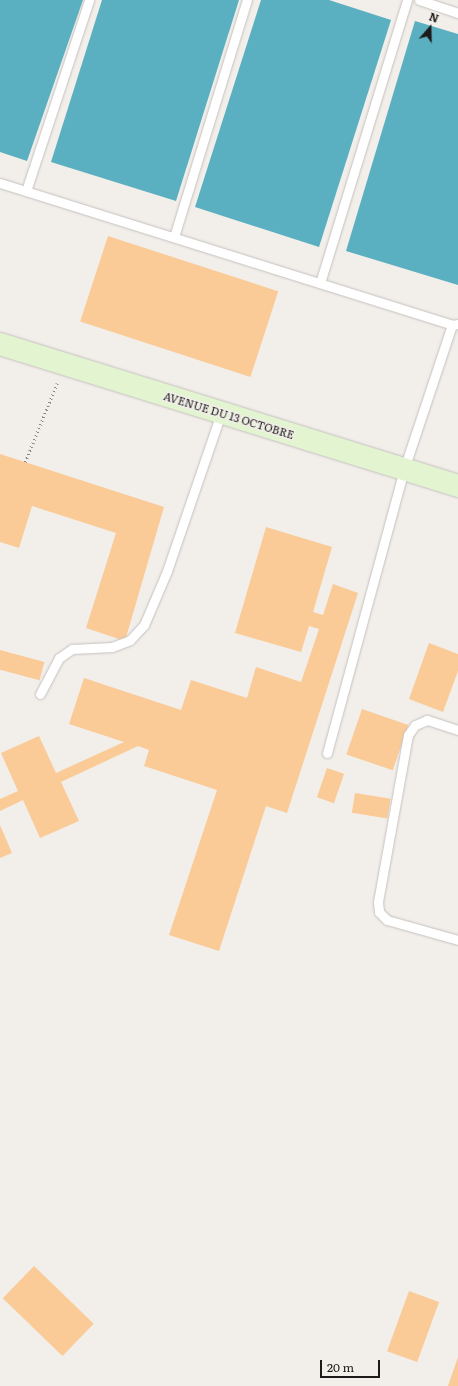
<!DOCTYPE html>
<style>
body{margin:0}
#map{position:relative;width:458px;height:1386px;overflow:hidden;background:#f2eeea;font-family:Literata,serif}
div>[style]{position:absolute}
.water>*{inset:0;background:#5aafc0}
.building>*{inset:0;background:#facb97;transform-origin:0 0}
.path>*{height:2.5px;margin-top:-1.25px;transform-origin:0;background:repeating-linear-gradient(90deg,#8c8987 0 1px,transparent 0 4px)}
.roads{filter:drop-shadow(0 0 1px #c5c1be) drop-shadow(0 0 1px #c5c1be)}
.lane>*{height:9px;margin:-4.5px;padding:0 4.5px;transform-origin:4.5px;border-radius:4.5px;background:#fff}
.secondary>*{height:22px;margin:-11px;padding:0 11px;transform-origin:11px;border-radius:11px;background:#e3f4d1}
span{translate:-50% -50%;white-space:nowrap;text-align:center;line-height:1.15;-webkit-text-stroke:3px #f2eeea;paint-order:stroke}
.street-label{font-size:11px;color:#1c1b1a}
.north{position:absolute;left:410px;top:8px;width:40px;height:40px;-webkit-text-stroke:3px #f2eeea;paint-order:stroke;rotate:20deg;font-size:11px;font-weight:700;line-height:16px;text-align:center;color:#1c1b1a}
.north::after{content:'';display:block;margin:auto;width:14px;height:18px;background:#1c1b1a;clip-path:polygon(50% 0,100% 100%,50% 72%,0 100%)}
.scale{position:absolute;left:320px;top:1360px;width:60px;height:18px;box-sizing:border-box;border:2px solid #1c1b1a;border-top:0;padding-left:5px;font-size:12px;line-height:14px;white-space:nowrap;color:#1c1b1a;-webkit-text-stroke:3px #f2eeea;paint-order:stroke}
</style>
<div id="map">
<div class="water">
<i style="clip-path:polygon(0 0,83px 0,27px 161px,0 152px)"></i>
<i style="clip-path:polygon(102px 0,239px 0,176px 201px,51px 162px)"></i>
<i style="clip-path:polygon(261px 0,329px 0,391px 20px,319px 247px,195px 207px)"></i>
<i style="clip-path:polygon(415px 21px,458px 34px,458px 285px,346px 251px)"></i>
</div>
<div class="building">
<i style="left:108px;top:236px;width:179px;height:90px;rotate:18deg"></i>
<i style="clip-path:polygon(0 454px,164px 507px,125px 641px,86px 628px,116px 533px,32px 506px,19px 548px,0 542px)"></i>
<i style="clip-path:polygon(266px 527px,332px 547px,313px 612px,323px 615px,333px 584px,358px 593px,287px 813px,266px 806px,219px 951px,169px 935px,217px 790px,144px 766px,149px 750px,138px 746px,61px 782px,79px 821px,40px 838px,23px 800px,0 811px,0 799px,18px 791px,1px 753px,39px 736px,56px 773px,124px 742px,69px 724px,84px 678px,181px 710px,191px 680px,247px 698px,256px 667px,301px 682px,319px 629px,309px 626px,301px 652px,235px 633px)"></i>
<i style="clip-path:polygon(429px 643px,458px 654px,458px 671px,443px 712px,409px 699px)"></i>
<i style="left:0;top:650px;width:46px;height:19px;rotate:15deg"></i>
<i style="left:362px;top:709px;width:49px;height:48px;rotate:19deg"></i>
<i style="left:327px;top:768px;width:18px;height:31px;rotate:19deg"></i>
<i style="left:355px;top:793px;width:36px;height:20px;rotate:9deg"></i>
<i style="clip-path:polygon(0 825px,12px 853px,0 858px)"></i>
<i style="left:34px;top:1266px;width:83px;height:45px;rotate:44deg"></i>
<i style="left:409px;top:1291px;width:32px;height:64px;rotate:20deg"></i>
<i style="clip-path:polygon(458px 1357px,458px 1386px,448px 1386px)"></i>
</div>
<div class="path">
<i style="left:25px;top:462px;width:85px;rotate:-67.9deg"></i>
</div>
<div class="roads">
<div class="lane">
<i style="left:419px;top:0;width:41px;rotate:18.4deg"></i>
<i style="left:0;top:183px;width:474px;rotate:17.4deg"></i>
<i style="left:452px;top:325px;width:6px;rotate:-9deg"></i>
<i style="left:26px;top:191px;width:201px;rotate:-71.7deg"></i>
<i style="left:174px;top:237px;width:248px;rotate:-72.9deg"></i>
<i style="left:320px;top:283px;width:296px;rotate:-72.9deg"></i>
<i style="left:40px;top:694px;width:41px;rotate:-62.2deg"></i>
<i style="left:59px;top:658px;width:16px;rotate:-35deg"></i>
<i style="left:72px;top:649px;width:40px;rotate:-2.9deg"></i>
<i style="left:112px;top:647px;width:19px;rotate:-21deg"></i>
<i style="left:130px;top:640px;width:21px;rotate:-47deg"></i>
<i style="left:144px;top:625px;width:59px;rotate:-66.9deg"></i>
<i style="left:167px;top:571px;width:167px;rotate:-71.1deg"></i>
<i style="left:458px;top:730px;width:33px;rotate:-162deg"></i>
<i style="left:427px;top:720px;width:13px;rotate:157deg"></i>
<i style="left:415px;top:725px;width:12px;rotate:125deg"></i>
<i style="left:408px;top:735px;width:170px;rotate:100.2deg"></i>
<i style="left:378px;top:902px;width:10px;rotate:84deg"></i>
<i style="left:379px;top:912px;width:11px;rotate:45deg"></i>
<i style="left:387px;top:920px;width:74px;rotate:15.7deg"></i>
<i style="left:327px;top:753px;width:294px;rotate:-74.8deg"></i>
<i style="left:404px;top:469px;width:152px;rotate:-71.6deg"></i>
</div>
<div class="secondary">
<i style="left:0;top:344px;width:480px;rotate:17.2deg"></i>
</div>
</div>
<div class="street-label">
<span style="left:229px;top:415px;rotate:17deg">AVENUE DU 13 OCTOBRE</span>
</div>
<div class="north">N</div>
<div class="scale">20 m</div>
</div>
